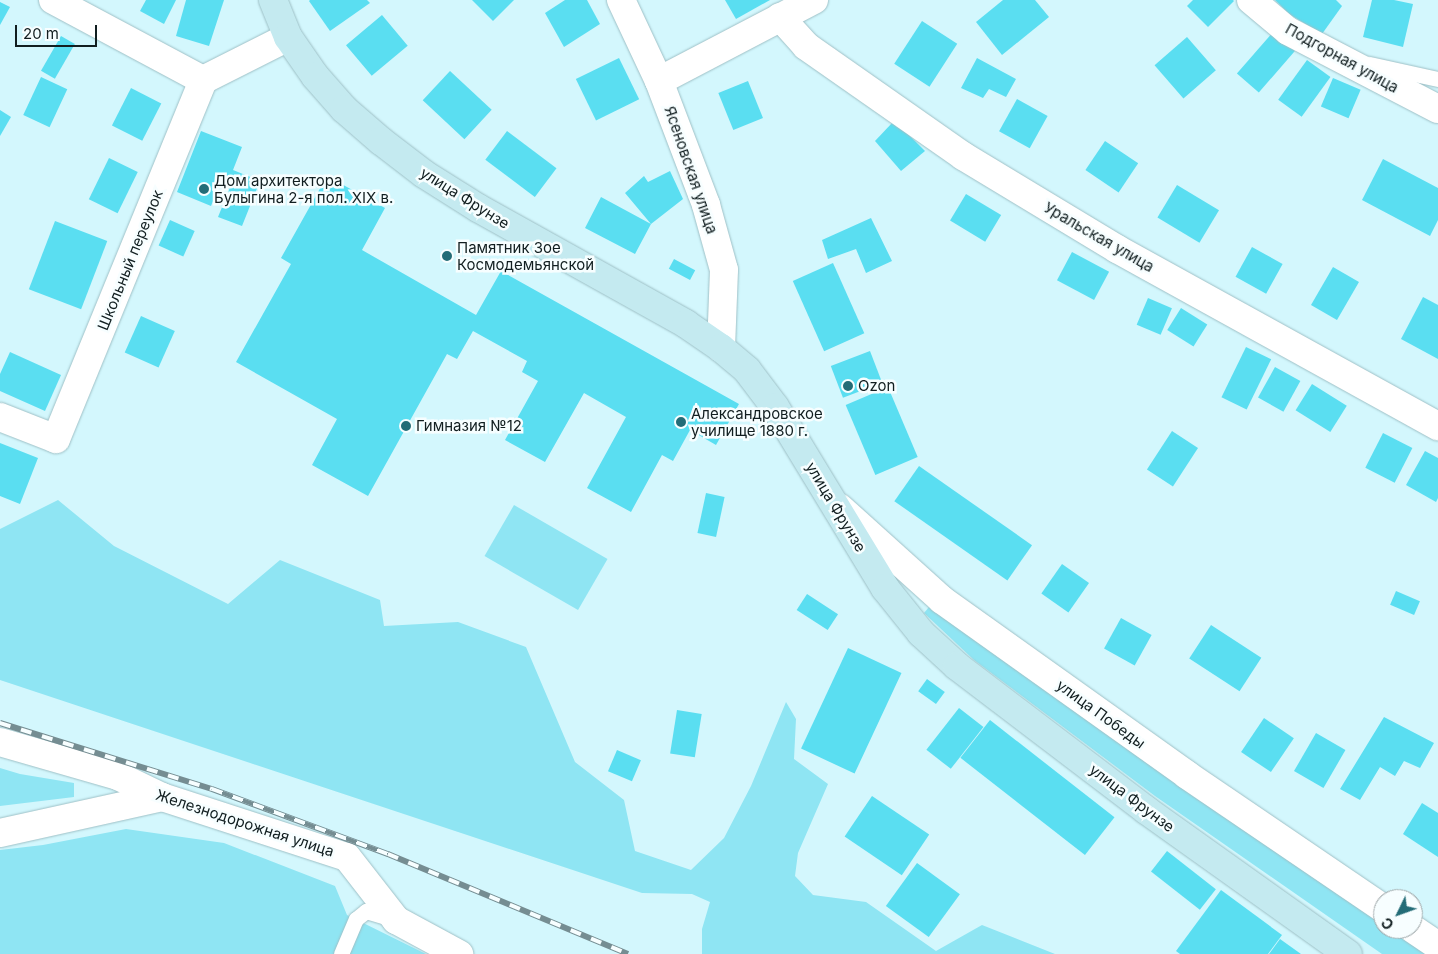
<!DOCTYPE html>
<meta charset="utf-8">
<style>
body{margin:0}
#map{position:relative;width:1438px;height:954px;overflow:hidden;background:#d3f7fd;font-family:Inter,sans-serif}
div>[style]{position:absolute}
.green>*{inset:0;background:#8fe5f3;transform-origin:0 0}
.building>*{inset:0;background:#5adef1;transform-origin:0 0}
.roads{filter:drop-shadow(0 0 1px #9ec0c6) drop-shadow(0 0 1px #9ec0c6)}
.service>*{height:15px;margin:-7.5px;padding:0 7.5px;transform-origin:7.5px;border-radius:7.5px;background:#fff}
.minor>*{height:28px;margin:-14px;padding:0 14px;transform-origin:14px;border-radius:14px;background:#fff}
.tertiary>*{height:28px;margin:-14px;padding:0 14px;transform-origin:14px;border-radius:14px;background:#fff}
.secondary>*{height:28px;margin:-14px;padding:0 14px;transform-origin:14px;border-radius:14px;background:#c4eaf0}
.rail>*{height:5.5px;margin-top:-2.75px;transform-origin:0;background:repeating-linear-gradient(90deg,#f7feff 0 11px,#758d92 0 22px);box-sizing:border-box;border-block:1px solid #758d92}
.dots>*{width:14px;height:14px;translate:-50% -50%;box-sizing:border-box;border:2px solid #f7feff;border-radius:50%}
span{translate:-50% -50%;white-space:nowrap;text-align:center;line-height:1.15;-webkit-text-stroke:5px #f7feff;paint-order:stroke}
.street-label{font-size:15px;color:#111e20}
.poi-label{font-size:15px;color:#111e20}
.left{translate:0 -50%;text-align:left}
.north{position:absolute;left:1373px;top:889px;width:50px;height:50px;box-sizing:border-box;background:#f7feff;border:1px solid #9ba4a6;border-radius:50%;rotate:228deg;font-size:14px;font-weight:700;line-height:20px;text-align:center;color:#111e20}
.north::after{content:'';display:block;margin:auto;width:18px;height:22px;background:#236c77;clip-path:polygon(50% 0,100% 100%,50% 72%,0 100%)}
.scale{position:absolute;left:15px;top:25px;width:82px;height:22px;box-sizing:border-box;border:2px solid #111e20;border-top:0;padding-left:6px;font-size:15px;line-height:18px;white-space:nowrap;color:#111e20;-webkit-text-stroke:4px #f7feff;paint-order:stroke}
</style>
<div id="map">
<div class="green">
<i style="clip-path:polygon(58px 500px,114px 546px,228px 604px,280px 560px,380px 600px,384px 626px,458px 622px,526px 647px,575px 762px,624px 800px,635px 851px,691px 870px,724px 838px,751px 786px,786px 702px,796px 719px,794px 759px,828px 784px,798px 853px,795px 876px,813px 895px,866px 902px,936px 951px,982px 925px,1055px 954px,702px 954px,702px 929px,710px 902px,692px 894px,642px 893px,0 680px,0 529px)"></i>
<i style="left:514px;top:505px;width:108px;height:59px;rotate:30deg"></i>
<i style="clip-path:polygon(929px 607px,1178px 785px,1383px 925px,1383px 929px,1389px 929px,1426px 954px,1382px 954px,1155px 796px,974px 660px,924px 613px)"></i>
<i style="clip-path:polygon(0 768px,20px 774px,74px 783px,74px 797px,0 806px)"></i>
<i style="clip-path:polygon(126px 829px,224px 843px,335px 886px,347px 915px,426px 954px,0 954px,0 850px,43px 845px)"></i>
</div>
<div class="building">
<i style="clip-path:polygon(146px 0,176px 0,164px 24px,140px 11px)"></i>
<i style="clip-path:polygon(186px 0,224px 0,209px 46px,176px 36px)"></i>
<i style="clip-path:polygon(310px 0,367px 0,370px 3px,330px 31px,309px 1px)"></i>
<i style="clip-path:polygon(472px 0,514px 0,493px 21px)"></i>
<i style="clip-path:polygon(565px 0,587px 0,600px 24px,564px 47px,545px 13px)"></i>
<i style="clip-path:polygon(725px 0,770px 0,736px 19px)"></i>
<i style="clip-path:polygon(1003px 0,1035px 0,1049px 17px,1002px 55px,976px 22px)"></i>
<i style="clip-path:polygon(1193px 0,1233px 0,1234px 1px,1208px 27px,1187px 6px)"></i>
<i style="clip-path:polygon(1275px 0,1336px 0,1342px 6px,1322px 34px,1289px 14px)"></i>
<i style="clip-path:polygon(1372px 0,1394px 0,1413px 4px,1403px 47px,1363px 37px)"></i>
<i style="clip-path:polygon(0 2px,10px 7px,0 25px)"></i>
<i style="left:382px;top:15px;width:40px;height:47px;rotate:50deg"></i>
<i style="left:922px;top:21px;width:42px;height:51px;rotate:33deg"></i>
<i style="left:1273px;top:32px;width:29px;height:55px;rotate:41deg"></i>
<i style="left:61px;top:36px;width:16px;height:40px;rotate:30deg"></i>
<i style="left:1187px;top:37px;width:44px;height:43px;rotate:49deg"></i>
<i style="left:619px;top:58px;width:46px;height:48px;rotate:64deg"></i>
<i style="clip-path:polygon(977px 58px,1016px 79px,1006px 97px,989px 89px,983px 98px,961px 88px)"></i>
<i style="left:1307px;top:60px;width:29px;height:49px;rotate:36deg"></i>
<i style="left:450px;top:71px;width:57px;height:40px;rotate:43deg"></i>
<i style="left:41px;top:77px;width:29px;height:42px;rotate:25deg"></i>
<i style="left:1333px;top:78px;width:30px;height:31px;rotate:23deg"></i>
<i style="left:748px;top:81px;width:40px;height:32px;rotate:68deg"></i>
<i style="left:131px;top:88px;width:34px;height:42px;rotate:27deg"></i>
<i style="left:1017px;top:99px;width:35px;height:37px;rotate:29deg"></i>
<i style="clip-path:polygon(0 110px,11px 117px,0 136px)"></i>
<i style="clip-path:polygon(892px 123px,906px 132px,925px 151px,901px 171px,875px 141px)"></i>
<i style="clip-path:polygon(201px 131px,242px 147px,233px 170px,260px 181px,242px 226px,218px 217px,231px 185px,221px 181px,211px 206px,177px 192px)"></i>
<i style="left:507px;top:131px;width:62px;height:36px;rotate:37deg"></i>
<i style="left:1105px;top:141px;width:40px;height:35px;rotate:34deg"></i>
<i style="left:109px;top:158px;width:32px;height:46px;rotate:26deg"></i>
<i style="clip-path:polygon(1383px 159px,1438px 188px,1438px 220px,1430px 236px,1362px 200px)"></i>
<i style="clip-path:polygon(670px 171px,683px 199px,651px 224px,635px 254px,585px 228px,601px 197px,651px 224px,625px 193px,644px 176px,648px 182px)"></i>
<i style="clip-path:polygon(327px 176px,385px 208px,362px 250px,476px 315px,501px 271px,739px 404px,716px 445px,690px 430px,673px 461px,662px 455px,631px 512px,587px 488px,626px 417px,584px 393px,545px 462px,505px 440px,538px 381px,522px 372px,527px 361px,473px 331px,457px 359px,447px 354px,368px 496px,312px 465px,337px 419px,236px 362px,291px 264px,281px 258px)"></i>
<i style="left:1177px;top:185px;width:49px;height:38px;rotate:31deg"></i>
<i style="left:966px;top:194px;width:41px;height:31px;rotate:31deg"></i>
<i style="clip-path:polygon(871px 218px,892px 261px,866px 273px,856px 249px,828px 259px,822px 240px)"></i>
<i style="left:170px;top:220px;width:27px;height:28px;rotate:24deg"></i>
<i style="left:55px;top:221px;width:56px;height:73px;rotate:21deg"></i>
<i style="left:1252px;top:247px;width:35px;height:34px;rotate:29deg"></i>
<i style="left:1072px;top:252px;width:42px;height:32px;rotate:28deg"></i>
<i style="left:674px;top:259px;width:24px;height:11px;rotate:28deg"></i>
<i style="left:833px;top:263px;width:77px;height:44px;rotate:66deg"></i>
<i style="left:1333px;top:267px;width:30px;height:44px;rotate:30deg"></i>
<i style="clip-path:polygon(1423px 297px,1438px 305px,1438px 359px,1401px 339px)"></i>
<i style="left:1148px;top:298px;width:26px;height:29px;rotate:23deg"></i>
<i style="left:1181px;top:308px;width:31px;height:26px;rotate:32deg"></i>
<i style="left:141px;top:316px;width:37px;height:40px;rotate:24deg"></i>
<i style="left:1246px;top:347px;width:28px;height:56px;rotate:26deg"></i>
<i style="left:870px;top:351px;width:34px;height:42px;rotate:69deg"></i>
<i style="clip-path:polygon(10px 352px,61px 375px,45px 411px,0 391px,0 374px)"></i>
<i style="left:1275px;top:367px;width:29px;height:35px;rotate:29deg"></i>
<i style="left:1312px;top:384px;width:41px;height:31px;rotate:32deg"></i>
<i style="left:888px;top:387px;width:76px;height:46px;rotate:67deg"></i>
<i style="left:1172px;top:431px;width:31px;height:46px;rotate:33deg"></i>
<i style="left:1383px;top:433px;width:33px;height:39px;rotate:27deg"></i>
<i style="clip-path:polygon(0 443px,38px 458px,20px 504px,0 496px)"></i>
<i style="clip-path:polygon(1425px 451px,1438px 458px,1438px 498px,1436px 502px,1406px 485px)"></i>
<i style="left:919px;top:466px;width:138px;height:43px;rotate:35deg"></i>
<i style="left:706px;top:493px;width:19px;height:41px;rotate:12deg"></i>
<i style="left:1062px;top:564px;width:33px;height:36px;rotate:35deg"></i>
<i style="left:1396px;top:591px;width:26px;height:15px;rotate:23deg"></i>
<i style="left:807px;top:594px;width:37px;height:19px;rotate:33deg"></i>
<i style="left:1121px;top:618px;width:35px;height:35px;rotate:29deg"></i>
<i style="left:1211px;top:625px;width:60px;height:40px;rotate:33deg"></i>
<i style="left:848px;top:648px;width:59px;height:111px;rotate:25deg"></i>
<i style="left:927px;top:679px;width:22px;height:15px;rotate:36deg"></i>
<i style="left:959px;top:708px;width:31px;height:53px;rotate:38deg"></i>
<i style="left:677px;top:710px;width:25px;height:44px;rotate:9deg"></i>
<i style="clip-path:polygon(1384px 717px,1434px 743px,1420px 768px,1404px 761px,1395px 776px,1380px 767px,1360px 800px,1340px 789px)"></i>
<i style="left:1264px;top:718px;width:36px;height:41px;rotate:34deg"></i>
<i style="left:990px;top:720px;width:158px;height:48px;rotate:38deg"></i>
<i style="left:1316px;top:733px;width:34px;height:44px;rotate:30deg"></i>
<i style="left:617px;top:750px;width:26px;height:23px;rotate:23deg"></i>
<i style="left:872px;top:796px;width:69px;height:49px;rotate:34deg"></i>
<i style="clip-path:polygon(1422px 803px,1438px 813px,1438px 857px,1403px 834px)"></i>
<i style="left:1167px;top:851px;width:62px;height:26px;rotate:38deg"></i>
<i style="left:917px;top:863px;width:53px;height:53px;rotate:36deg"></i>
<i style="clip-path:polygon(1221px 890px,1282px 935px,1268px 954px,1180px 954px,1176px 951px)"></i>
<i style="clip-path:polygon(1280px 939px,1301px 954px,1269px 954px)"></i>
</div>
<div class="roads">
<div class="service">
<i style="left:1369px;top:64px;width:71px;rotate:12.3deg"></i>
<i style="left:341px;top:954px;width:38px;rotate:-67deg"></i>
<i style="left:356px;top:919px;width:13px;rotate:-39deg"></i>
<i style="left:366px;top:911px;width:27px;rotate:17deg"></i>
</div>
<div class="minor">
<i style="left:53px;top:0;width:170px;rotate:28.1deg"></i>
<i style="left:203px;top:80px;width:95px;rotate:-26.8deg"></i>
<i style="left:621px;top:0;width:89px;rotate:64.9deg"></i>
<i style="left:659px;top:81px;width:175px;rotate:-27.6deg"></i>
<i style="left:1251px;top:0;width:48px;rotate:40deg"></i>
<i style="left:1288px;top:31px;width:169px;rotate:27.5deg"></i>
<i style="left:780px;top:17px;width:39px;rotate:48deg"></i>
<i style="left:806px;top:46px;width:192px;rotate:35deg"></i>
<i style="left:963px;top:156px;width:180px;rotate:31.1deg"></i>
<i style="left:1117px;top:249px;width:367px;rotate:28.9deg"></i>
<i style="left:0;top:417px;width:60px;rotate:21.4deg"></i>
<i style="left:56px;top:439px;width:388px;rotate:-67.7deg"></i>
<i style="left:0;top:742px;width:123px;rotate:16.1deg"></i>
<i style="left:118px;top:776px;width:49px;rotate:25.5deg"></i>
<i style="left:162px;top:797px;width:194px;rotate:18deg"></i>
<i style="left:347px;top:857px;width:80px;rotate:52.1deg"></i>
<i style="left:396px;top:920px;width:72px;rotate:28.4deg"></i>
<i style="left:0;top:833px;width:166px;rotate:-12.5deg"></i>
</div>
<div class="tertiary">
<i style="left:659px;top:81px;width:133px;rotate:69.2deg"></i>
<i style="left:706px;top:205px;width:67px;rotate:74.5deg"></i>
<i style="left:724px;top:270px;width:78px;rotate:92.2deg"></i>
<i style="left:840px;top:508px;width:137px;rotate:42deg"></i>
<i style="left:942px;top:600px;width:301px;rotate:35.5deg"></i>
<i style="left:1187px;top:775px;width:237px;rotate:34.2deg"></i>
<i style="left:1413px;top:929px;width:30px;rotate:34deg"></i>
</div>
<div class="secondary">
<i style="left:273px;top:0;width:40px;rotate:68deg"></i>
<i style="left:288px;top:37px;width:47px;rotate:55.3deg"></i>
<i style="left:315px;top:76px;width:44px;rotate:48.7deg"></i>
<i style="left:344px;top:109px;width:49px;rotate:40.9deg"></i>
<i style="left:381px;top:141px;width:54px;rotate:37.5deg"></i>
<i style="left:424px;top:174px;width:64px;rotate:32.2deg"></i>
<i style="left:478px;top:208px;width:238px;rotate:29.1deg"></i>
<i style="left:686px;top:324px;width:42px;rotate:34.4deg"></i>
<i style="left:721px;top:348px;width:34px;rotate:40deg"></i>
<i style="left:747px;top:370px;width:46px;rotate:52.9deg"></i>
<i style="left:775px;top:407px;width:212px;rotate:58.7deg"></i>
<i style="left:885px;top:588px;width:58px;rotate:51.3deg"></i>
<i style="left:921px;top:633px;width:49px;rotate:42.5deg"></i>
<i style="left:957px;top:666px;width:238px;rotate:37.3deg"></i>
<i style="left:1146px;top:810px;width:248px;rotate:35.5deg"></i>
</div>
</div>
<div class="rail">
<i style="left:0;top:723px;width:222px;rotate:17.3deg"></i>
<i style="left:212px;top:789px;width:188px;rotate:20.3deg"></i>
<i style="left:388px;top:854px;width:260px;rotate:22.6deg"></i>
</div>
<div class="dots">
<i style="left:204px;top:189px;background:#236c77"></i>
<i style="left:447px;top:256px;background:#236c77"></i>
<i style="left:848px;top:386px;background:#236c77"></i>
<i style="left:681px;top:422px;background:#236c77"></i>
<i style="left:406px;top:426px;background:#236c77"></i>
</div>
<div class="street-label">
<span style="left:1342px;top:58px;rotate:29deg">Подгорная улица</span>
<span style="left:691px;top:170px;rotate:71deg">Ясеновская улица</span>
<span style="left:465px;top:198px;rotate:32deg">улица Фрунзе</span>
<span style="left:1099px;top:237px;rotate:30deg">Уральская улица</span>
<span style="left:130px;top:260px;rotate:-68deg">Школьный переулок</span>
<span style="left:836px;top:507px;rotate:59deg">улица Фрунзе</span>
<span style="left:1101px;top:714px;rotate:36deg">улица Победы</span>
<span style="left:1132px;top:798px;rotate:37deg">улица Фрунзе</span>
<span style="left:245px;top:823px;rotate:18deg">Железнодорожная улица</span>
</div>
<div class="poi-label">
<span class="left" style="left:214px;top:189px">Дом архитектора<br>Булыгина 2-я пол. XIX в.</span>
<span class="left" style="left:457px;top:256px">Памятник Зое<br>Космодемьянской</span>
<span class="left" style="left:858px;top:386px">Ozon</span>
<span class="left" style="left:691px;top:422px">Александровское<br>училище 1880 г.</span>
<span class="left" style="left:416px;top:426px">Гимназия №12</span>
</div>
<div class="north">С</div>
<div class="scale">20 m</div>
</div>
